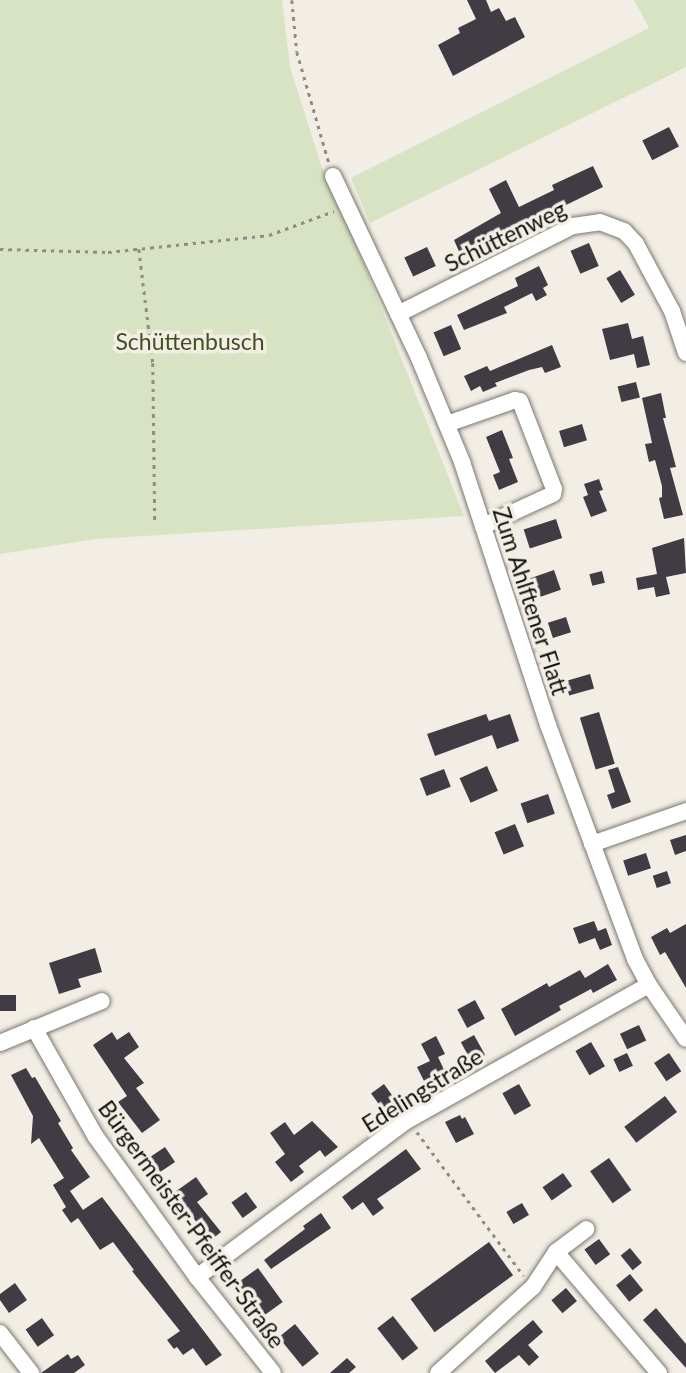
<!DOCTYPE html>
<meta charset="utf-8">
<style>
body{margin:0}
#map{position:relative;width:686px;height:1373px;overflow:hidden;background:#f2eee5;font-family:Lato,sans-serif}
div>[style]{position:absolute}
.green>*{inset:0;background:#d7e3c3}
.building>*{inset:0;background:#413c43;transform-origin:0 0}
.path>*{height:2.5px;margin-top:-1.25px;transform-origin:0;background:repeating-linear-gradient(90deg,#8f8c86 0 3.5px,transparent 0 8.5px)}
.roads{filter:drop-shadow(0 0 2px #7a776e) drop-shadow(0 0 2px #7a776e)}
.minor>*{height:16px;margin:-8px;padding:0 8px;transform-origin:8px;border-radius:8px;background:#fff}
span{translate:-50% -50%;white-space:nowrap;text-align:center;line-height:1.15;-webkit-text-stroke:7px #f2eee5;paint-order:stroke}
.street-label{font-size:23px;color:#11100d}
.park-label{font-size:23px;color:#42521e}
</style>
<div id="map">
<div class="green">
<i style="clip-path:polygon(0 0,282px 0,290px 67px,321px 165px,351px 232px,464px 516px,96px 539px,0 554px)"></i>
<i style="clip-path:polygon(634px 0,686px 0,686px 67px,370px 223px,351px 178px,649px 28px)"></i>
</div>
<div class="building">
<i style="clip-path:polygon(467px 0,486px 0,491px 12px,499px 8px,506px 21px,515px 17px,525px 37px,453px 76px,438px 45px,460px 33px,458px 28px,476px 19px)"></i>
<i style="left:669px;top:127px;width:22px;height:30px;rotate:63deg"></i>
<i style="clip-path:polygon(593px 166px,603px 187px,461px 256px,454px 240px,501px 213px,489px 189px,506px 180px,519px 207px,554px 190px,552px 185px)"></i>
<i style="left:589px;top:243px;width:25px;height:20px;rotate:67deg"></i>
<i style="left:427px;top:247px;width:21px;height:25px;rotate:65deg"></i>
<i style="clip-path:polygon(539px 266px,548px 285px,543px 288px,547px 295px,536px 301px,532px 293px,504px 307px,507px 313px,464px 330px,457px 315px,518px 286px,515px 278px)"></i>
<i style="left:620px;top:270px;width:29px;height:16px;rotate:59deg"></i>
<i style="clip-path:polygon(628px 323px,632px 339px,643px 336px,650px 365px,637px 368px,634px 354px,610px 360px,602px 329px)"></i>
<i style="left:451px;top:325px;width:26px;height:19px;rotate:67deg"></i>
<i style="clip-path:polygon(552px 345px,561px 367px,545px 373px,542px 367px,529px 370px,495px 383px,497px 386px,483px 392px,480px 386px,471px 391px,464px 376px,487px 366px,490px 371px)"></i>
<i style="left:636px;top:382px;width:16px;height:19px;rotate:76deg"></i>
<i style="clip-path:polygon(661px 393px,666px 418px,663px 418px,676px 467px,670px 468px,683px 515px,664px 519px,659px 498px,662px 497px,662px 486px,655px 460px,649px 462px,645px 444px,652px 443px,642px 398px)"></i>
<i style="left:582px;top:424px;width:17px;height:24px;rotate:73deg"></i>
<i style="clip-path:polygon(502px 430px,513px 458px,509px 459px,518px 482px,499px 490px,493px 475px,500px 472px,486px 437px)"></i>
<i style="clip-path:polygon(599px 479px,603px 490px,599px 491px,607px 511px,591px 517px,583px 497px,588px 495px,584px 484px)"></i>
<i style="left:556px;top:519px;width:20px;height:34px;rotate:72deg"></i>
<i style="clip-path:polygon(684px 538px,686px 573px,666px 577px,670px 594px,656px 597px,654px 587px,638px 590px,636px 578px,657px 574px,652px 548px)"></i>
<i style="left:554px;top:570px;width:21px;height:29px;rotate:71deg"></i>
<i style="left:602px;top:571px;width:12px;height:13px;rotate:76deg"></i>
<i style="left:566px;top:617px;width:16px;height:19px;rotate:72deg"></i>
<i style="left:590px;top:674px;width:15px;height:26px;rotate:74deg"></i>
<i style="left:599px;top:712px;width:54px;height:20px;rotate:73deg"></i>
<i style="clip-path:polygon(486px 714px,489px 721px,510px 714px,519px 741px,497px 749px,492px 735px,435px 756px,427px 734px)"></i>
<i style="left:487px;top:766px;width:27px;height:30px;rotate:66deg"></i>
<i style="clip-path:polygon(618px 767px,631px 802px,612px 809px,607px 795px,615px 792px,608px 770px)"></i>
<i style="left:444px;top:769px;width:19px;height:26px;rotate:69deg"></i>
<i style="left:548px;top:794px;width:21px;height:29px;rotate:71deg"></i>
<i style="left:515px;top:824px;width:24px;height:22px;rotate:68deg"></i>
<i style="clip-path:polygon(686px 835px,686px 851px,675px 855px,670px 840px)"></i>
<i style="left:646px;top:853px;width:16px;height:24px;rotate:72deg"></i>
<i style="left:667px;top:871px;width:13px;height:15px;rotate:72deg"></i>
<i style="clip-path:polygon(594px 921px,598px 931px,606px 928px,612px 945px,600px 950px,595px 938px,579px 944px,573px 928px)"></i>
<i style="clip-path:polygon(686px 924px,686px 988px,665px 952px,660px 955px,651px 937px,667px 928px,670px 933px)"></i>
<i style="clip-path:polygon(95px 948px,102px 972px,78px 979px,81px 987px,59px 994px,49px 963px)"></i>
<i style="clip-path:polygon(608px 964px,617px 980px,593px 993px,591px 989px,559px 1006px,561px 1010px,515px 1036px,501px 1009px,547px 983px,549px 987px,580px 970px,585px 978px)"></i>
<i style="left:0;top:995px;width:16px;height:16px"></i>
<i style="left:475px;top:1000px;width:21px;height:20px;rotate:62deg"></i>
<i style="left:639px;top:1025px;width:17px;height:21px;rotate:65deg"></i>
<i style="clip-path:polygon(112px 1032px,117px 1040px,129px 1032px,139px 1047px,124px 1058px,144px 1083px,136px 1088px,160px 1120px,142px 1133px,118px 1102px,127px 1096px,93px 1045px)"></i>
<i style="left:474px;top:1035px;width:23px;height:15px;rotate:61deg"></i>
<i style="clip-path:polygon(436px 1036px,445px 1054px,438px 1057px,447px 1076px,435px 1082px,433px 1076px,424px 1081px,417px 1067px,430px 1061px,421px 1044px)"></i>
<i style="left:591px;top:1042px;width:28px;height:18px;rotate:60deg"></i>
<i style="left:627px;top:1053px;width:14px;height:15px;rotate:65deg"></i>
<i style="left:669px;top:1053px;width:22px;height:18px;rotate:56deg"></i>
<i style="clip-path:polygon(26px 1068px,32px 1078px,35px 1077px,61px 1121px,58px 1123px,73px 1148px,71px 1150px,90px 1177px,70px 1191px,83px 1210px,102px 1197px,222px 1355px,206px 1366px,193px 1348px,183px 1355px,177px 1347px,174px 1349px,167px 1340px,180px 1331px,132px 1271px,134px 1270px,113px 1242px,100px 1250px,78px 1218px,71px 1223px,62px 1210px,66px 1207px,53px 1185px,64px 1178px,39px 1138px,31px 1144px,33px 1116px,11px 1075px)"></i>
<i style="left:384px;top:1084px;width:24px;height:16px;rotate:54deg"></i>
<i style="left:519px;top:1084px;width:25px;height:19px;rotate:61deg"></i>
<i style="left:665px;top:1096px;width:20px;height:51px;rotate:53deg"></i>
<i style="clip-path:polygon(460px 1115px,462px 1119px,465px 1117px,474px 1134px,456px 1143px,445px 1122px)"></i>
<i style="clip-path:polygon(312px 1121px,338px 1147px,325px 1157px,320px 1150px,299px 1166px,304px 1172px,291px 1182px,275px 1162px,285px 1154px,270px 1133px,285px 1122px,294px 1135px)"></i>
<i style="left:165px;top:1147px;width:18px;height:18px;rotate:56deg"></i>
<i style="clip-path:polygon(406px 1149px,421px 1169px,377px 1199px,384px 1208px,373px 1216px,363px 1202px,352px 1210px,342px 1197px)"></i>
<i style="left:609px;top:1158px;width:39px;height:23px;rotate:55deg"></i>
<i style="left:563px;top:1173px;width:16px;height:25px;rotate:55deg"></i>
<i style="clip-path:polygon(196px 1177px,208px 1194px,197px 1202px,221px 1232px,206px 1244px,192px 1226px,197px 1223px,175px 1192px)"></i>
<i style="left:246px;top:1192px;width:19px;height:18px;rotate:54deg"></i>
<i style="left:522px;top:1203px;width:14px;height:18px;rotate:60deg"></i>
<i style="clip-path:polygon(321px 1213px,331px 1228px,271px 1269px,264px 1260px,305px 1229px,303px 1226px)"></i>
<i style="left:599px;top:1239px;width:19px;height:18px;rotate:54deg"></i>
<i style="left:489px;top:1242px;width:41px;height:97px;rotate:54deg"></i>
<i style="left:630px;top:1248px;width:19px;height:12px;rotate:51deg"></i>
<i style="left:258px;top:1268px;width:42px;height:26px;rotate:54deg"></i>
<i style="left:630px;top:1274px;width:21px;height:18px;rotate:51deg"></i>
<i style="clip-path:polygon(15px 1283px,27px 1300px,9px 1313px,0 1300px,0 1294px)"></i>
<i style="left:566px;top:1288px;width:17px;height:19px;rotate:50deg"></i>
<i style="clip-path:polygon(656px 1308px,686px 1344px,686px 1368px,643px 1320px)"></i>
<i style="left:393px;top:1316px;width:41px;height:20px;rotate:52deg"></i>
<i style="left:42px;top:1318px;width:21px;height:20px;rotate:55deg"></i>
<i style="clip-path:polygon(533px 1320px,543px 1332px,528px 1345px,539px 1357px,529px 1366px,519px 1355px,495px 1373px,485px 1361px)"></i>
<i style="left:295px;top:1324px;width:38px;height:21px;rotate:51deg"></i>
<i style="clip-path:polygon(68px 1354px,71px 1359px,78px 1355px,85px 1365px,74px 1373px,41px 1373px)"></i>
<i style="clip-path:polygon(347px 1358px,356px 1367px,349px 1373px,330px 1373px)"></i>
</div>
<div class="path">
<i style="left:292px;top:0;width:52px;rotate:84.5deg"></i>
<i style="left:297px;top:52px;width:116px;rotate:73.9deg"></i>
<i style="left:0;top:249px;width:108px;rotate:1.6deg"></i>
<i style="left:108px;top:252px;width:162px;rotate:-6deg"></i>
<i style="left:269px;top:235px;width:69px;rotate:-20.3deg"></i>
<i style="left:139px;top:249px;width:115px;rotate:83deg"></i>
<i style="left:153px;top:363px;width:157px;rotate:89.3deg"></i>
<i style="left:417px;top:1132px;width:179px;rotate:53.4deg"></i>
</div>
<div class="roads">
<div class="minor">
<i style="left:333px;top:176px;width:201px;rotate:64.7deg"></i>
<i style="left:419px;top:358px;width:113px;rotate:67.5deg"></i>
<i style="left:462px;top:462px;width:277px;rotate:71.9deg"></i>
<i style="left:548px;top:725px;width:250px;rotate:69.6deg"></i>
<i style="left:635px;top:959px;width:30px;rotate:62deg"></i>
<i style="left:649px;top:985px;width:65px;rotate:55.6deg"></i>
<i style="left:398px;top:314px;width:196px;rotate:-26.7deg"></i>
<i style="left:573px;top:226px;width:27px;rotate:-8deg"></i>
<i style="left:600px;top:222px;width:26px;rotate:21deg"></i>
<i style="left:624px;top:231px;width:18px;rotate:47deg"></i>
<i style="left:636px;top:244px;width:76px;rotate:61.8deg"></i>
<i style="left:672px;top:311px;width:44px;rotate:71.6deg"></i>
<i style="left:447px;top:424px;width:72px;rotate:-19.4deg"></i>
<i style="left:515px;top:400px;width:5px;rotate:11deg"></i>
<i style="left:520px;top:401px;width:94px;rotate:68.9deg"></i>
<i style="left:554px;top:489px;width:5px;rotate:101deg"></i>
<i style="left:553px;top:494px;width:77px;rotate:155.4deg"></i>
<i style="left:592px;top:844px;width:100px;rotate:-19.3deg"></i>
<i style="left:34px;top:1028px;width:125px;rotate:60.4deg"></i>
<i style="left:96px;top:1137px;width:173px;rotate:54.2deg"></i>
<i style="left:197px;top:1277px;width:122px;rotate:51.6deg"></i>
<i style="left:0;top:1043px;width:110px;rotate:-22.4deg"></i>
<i style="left:556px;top:1252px;width:159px;rotate:49.6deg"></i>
<i style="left:197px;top:1277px;width:263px;rotate:-36.7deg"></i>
<i style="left:408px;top:1120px;width:276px;rotate:-29.3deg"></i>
<i style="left:0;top:1333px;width:51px;rotate:52.2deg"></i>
<i style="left:438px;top:1373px;width:128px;rotate:-42.2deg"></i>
<i style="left:533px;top:1287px;width:42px;rotate:-56.7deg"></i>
<i style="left:556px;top:1252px;width:38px;rotate:-37deg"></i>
</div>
</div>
<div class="street-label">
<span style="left:505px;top:236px;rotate:-26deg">Schüttenweg</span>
<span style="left:531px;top:601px;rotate:72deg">Zum Ahlftener Flatt</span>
<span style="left:422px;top:1090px;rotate:-32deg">Edelingstraße</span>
<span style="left:192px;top:1224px;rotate:54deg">Bürgermeister-Pfeiffer-Straße</span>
</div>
<div class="park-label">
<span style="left:190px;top:341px">Schüttenbusch</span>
</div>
</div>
